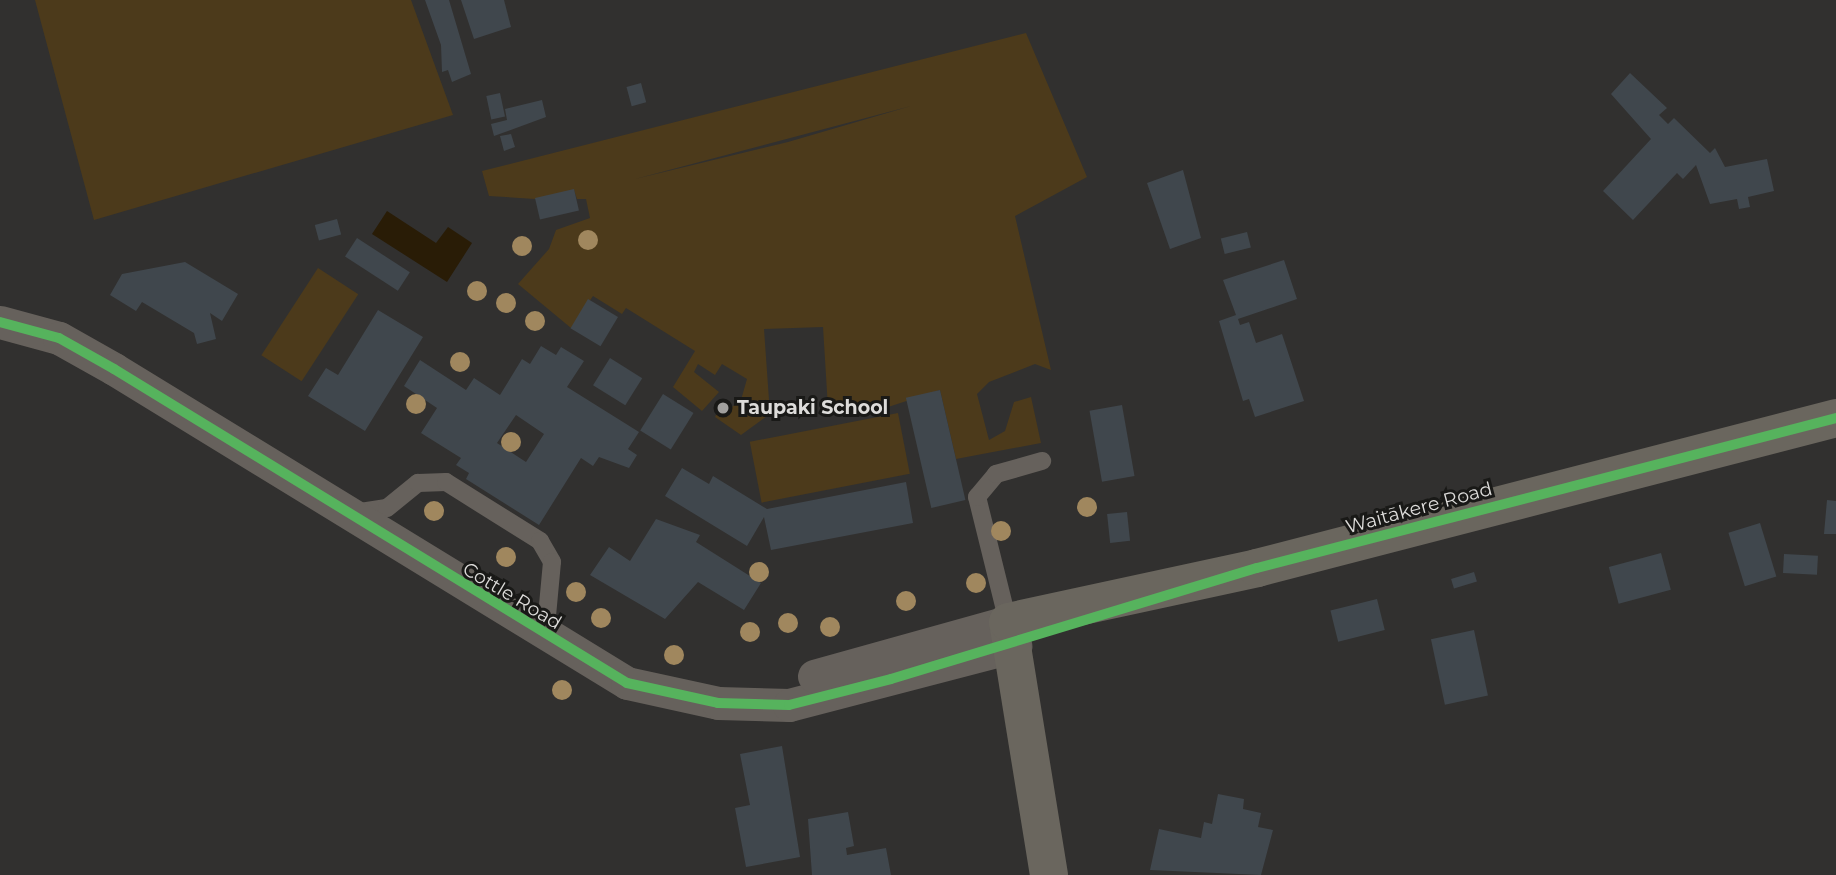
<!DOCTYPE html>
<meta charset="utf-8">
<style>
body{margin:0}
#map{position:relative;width:1836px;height:875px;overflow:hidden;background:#31302f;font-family:Montserrat,sans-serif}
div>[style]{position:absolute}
.green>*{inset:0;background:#4c3a1b;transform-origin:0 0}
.water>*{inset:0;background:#291c06}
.building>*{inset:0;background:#40474d;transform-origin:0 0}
.lane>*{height:18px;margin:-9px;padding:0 9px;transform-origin:9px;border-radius:9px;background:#66615c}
.street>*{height:33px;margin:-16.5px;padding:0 16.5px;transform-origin:16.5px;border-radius:16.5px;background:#66615c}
.secondary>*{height:38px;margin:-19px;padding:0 19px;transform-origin:19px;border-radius:19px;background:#6a665e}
.cycleway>*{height:10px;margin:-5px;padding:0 5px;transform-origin:5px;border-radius:5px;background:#56b35d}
.trees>*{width:20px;height:20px;margin:-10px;border-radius:50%;background:#a0875e}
.dots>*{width:19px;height:19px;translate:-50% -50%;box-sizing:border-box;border:4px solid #191917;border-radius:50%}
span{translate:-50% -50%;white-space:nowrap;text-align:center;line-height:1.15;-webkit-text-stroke:6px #191917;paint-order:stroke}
.poi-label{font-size:19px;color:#dddcda;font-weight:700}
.left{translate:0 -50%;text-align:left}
.street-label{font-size:19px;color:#dddcda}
</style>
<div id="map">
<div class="green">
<i style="clip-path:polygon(35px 0,411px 0,453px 115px,94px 220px)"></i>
<i style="clip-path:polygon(evenodd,1026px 33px,1087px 177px,1015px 216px,1051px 370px,1035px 364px,989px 382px,977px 394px,989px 440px,1005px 431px,1014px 402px,1031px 397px,1041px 443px,956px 459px,940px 390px,879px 410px,828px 408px,823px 327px,764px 329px,770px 414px,741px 435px,715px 417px,723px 400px,732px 407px,741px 400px,747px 379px,722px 364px,715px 375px,698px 364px,694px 372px,719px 392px,702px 411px,673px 387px,695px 351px,626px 308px,622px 314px,593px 296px,571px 328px,518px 284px,549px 249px,556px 230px,590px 218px,586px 199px,577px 199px,574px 190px,535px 199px,489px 196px,482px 171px,1026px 33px,911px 106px,788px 142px,635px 179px,911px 106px)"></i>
<i style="left:318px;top:268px;width:48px;height:104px;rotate:33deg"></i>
<i style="left:898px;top:413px;width:62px;height:151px;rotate:79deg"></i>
</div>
<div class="water">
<i style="clip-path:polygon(387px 211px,436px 243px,448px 227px,472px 243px,447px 282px,372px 234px)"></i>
</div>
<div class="building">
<i style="clip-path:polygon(425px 0,449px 0,471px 74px,452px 82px,448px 70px,442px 72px,441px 45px)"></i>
<i style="clip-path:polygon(461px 0,504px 0,511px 27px,474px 39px)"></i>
<i style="clip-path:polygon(1630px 73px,1667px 108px,1659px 115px,1668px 124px,1674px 118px,1710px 153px,1715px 148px,1725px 167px,1767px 159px,1774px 191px,1748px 197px,1750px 207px,1739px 209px,1737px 199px,1710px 204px,1696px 165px,1683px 179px,1677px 173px,1633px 220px,1603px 191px,1651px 139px,1611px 94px)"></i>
<i style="left:641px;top:83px;width:20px;height:15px;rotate:75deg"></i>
<i style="left:500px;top:93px;width:24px;height:14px;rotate:78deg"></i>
<i style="clip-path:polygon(542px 100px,546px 117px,494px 136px,491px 124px,507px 120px,505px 109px)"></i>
<i style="clip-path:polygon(511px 134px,515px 147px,504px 151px,500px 136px)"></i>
<i style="clip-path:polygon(1183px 170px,1201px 238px,1170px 249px,1147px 183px)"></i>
<i style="left:574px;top:189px;width:22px;height:40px;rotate:77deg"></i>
<i style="left:337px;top:219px;width:16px;height:23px;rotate:75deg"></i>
<i style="left:1247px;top:232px;width:16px;height:27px;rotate:76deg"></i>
<i style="left:357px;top:238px;width:63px;height:22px;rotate:33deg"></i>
<i style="clip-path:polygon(1284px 260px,1297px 299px,1238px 319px,1240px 325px,1249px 322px,1256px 343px,1282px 334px,1304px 401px,1255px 417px,1249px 399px,1243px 401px,1219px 321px,1236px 315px,1223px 280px)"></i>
<i style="clip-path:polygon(185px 262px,238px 294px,222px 321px,210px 313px,216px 339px,197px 344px,194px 333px,142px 302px,136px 311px,110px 295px,122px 274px)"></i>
<i style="left:588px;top:299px;width:35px;height:34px;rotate:31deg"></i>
<i style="clip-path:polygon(378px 310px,423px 337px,365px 431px,308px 396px,326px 368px,338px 375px)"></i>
<i style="clip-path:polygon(evenodd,541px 346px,556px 355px,561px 347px,584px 361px,567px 387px,639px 432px,628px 449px,637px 455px,629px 468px,599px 457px,593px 466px,581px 458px,539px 525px,466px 479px,469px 473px,456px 465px,461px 458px,421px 433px,437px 408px,404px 386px,420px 360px,466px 390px,474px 378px,500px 395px,522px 359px,530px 364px,541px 346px,516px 415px,544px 434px,526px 462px,497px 443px,516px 415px)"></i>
<i style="left:610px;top:358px;width:38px;height:32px;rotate:32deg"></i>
<i style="left:940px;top:390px;width:113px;height:35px;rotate:77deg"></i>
<i style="left:663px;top:394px;width:36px;height:43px;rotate:32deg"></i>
<i style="left:1122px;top:405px;width:72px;height:33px;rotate:80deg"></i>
<i style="clip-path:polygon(682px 468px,709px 484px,713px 476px,767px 509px,906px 482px,913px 523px,771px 550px,764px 517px,747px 546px,665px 496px)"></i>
<i style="clip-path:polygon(1827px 500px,1836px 501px,1836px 534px,1824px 534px)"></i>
<i style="left:1127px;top:512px;width:29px;height:20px;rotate:84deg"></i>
<i style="clip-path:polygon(656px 519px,700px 535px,696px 542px,761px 583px,744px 610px,698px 582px,665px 619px,590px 575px,609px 547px,630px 561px)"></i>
<i style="left:1760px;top:523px;width:56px;height:33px;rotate:73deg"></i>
<i style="left:1661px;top:553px;width:38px;height:54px;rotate:75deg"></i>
<i style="left:1784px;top:554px;width:34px;height:19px;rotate:3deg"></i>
<i style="left:1474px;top:572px;width:10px;height:24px;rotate:73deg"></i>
<i style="left:1377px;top:599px;width:32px;height:48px;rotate:76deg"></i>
<i style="left:1474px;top:630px;width:67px;height:44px;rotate:78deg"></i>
<i style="clip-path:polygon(782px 746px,800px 857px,746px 867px,735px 808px,750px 805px,740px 754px)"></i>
<i style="clip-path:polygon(1218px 794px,1244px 799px,1243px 809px,1261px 813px,1258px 827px,1273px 830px,1261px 875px,1150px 870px,1159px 829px,1201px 838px,1204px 822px,1212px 824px)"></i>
<i style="clip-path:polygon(848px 812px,854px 846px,846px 848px,847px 855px,886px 848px,891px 875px,812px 875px,808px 819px)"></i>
</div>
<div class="lane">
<i style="left:354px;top:513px;width:33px;rotate:-9deg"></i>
<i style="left:387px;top:508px;width:40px;rotate:-39deg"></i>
<i style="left:418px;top:483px;width:28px;rotate:-2deg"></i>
<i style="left:446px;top:482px;width:111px;rotate:32.1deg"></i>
<i style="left:540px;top:541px;width:24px;rotate:60deg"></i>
<i style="left:552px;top:562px;width:76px;rotate:95.3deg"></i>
<i style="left:1008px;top:622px;width:129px;rotate:-103.9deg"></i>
<i style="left:977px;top:497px;width:30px;rotate:-50deg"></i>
<i style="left:996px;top:474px;width:48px;rotate:-15.8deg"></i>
</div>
<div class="street">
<i style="left:0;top:322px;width:61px;rotate:15.2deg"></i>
<i style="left:59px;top:338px;width:63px;rotate:29.4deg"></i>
<i style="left:114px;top:369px;width:601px;rotate:31.47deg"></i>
<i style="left:627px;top:683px;width:93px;rotate:12.4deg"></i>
<i style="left:718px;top:703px;width:71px;rotate:1.6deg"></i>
<i style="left:789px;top:705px;width:234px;rotate:-14.6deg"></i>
<i style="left:814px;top:676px;width:201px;rotate:-15.6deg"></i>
</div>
<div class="secondary">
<i style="left:1049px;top:875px;width:256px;rotate:-99.2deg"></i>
<i style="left:1008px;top:622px;width:255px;rotate:-12.2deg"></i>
<i style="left:1257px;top:568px;width:598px;rotate:-14.52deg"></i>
</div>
<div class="cycleway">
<i style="left:0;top:322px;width:61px;rotate:15.2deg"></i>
<i style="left:59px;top:338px;width:63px;rotate:29.4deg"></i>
<i style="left:114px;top:369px;width:601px;rotate:31.47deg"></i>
<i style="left:627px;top:683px;width:93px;rotate:12.4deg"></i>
<i style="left:718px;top:703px;width:71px;rotate:1.6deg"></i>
<i style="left:789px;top:705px;width:105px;rotate:-14.3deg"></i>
<i style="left:891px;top:679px;width:382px;rotate:-16.9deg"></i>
<i style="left:1257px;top:568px;width:598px;rotate:-14.52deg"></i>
</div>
<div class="trees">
<i style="left:588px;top:240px"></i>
<i style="left:522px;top:246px"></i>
<i style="left:477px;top:291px"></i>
<i style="left:506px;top:303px"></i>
<i style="left:535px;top:321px"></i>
<i style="left:460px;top:362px"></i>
<i style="left:416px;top:404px"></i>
<i style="left:511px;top:442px"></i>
<i style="left:1087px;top:507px"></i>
<i style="left:434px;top:511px"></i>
<i style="left:1001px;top:531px"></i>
<i style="left:506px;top:557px"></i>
<i style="left:759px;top:572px"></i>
<i style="left:976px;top:583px"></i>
<i style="left:576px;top:592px"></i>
<i style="left:906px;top:601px"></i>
<i style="left:601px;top:618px"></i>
<i style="left:788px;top:623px"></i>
<i style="left:830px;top:627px"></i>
<i style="left:750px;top:632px"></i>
<i style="left:674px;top:655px"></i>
<i style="left:562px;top:690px"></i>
</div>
<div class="dots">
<i style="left:723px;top:408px;background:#a1a09e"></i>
</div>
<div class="poi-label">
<span class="left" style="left:737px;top:408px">Taupaki School</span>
</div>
<div class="street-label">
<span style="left:1419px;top:508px;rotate:-15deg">Waitākere Road</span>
<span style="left:512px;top:596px;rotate:31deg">Cottle Road</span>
</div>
</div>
